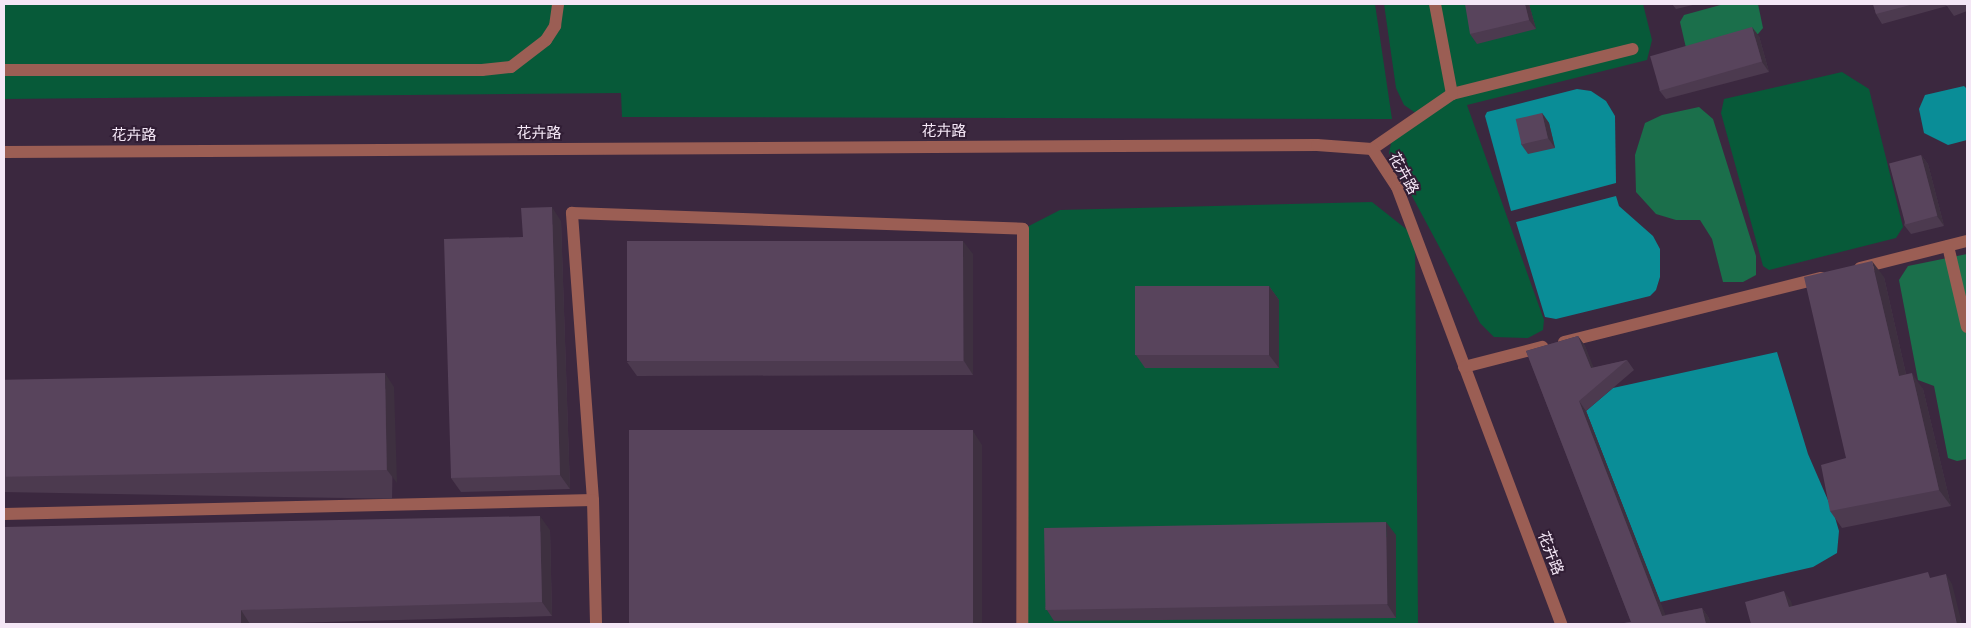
<!DOCTYPE html>
<meta charset="utf-8">
<style>
body{margin:0}
#map{position:relative;width:1971px;height:628px;overflow:hidden;background:#3b283f;font-family:Barlow,"Noto Sans SC",sans-serif}
div>[style]{position:absolute}
.green>*{inset:0;background:#075a39}
.forest>*{inset:0;background:#1b6f4b}
.water>*{inset:0;background:#0a8d97}
.service>*{height:12px;margin:-6px;padding:0 6px;transform-origin:6px;border-radius:6px;background:#9b5e54}
.minor>*{height:12px;margin:-6px;padding:0 6px;transform-origin:6px;border-radius:6px;background:#9b5e54}
.wall>*{inset:0;background:#4c3a4f;transform-origin:0 0}
.shaded-wall>*{inset:0;background:#3e3040}
.building>*{inset:0;background:#58445c;transform-origin:0 0}
span{translate:-50% -50%;white-space:nowrap;text-align:center;line-height:1.15;-webkit-text-stroke:4px #311e35;paint-order:stroke}
.street-label{font-size:15px;color:#f4e7f6}
.frame{position:absolute;inset:0;border:5px solid #f4e7f6;pointer-events:none}
</style>
<div id="map">
<div class="green">
<i style="clip-path:polygon(4px 4px,1375px 4px,1392px 119px,622px 117px,621px 93px,4px 99px)"></i>
<i style="clip-path:polygon(1384px 4px,1643px 4px,1652px 40px,1647px 60px,1467px 105px,1544px 320px,1543px 330px,1528px 338px,1494px 337px,1480px 323px,1389px 153px,1393px 134px,1420px 116px,1404px 105px,1396px 88px)"></i>
<i style="clip-path:polygon(1842px 72px,1869px 89px,1903px 227px,1896px 238px,1769px 270px,1763px 266px,1721px 113px,1724px 99px)"></i>
<i style="clip-path:polygon(1372px 202px,1415px 236px,1418px 624px,1022px 624px,1023px 229px,1060px 210px)"></i>
</div>
<div class="forest">
<i style="clip-path:polygon(1724px 4px,1758px 4px,1763px 28px,1758px 34px,1694px 50px,1686px 48px,1680px 22px,1684px 15px)"></i>
<i style="clip-path:polygon(1699px 107px,1713px 119px,1756px 256px,1756px 275px,1743px 282px,1723px 282px,1712px 239px,1700px 220px,1676px 220px,1656px 214px,1636px 192px,1635px 155px,1645px 123px,1662px 115px)"></i>
<i style="clip-path:polygon(1967px 254px,1967px 459px,1957px 461px,1948px 458px,1934px 386px,1918px 380px,1899px 280px,1908px 266px)"></i>
</div>
<div class="water">
<i style="clip-path:polygon(1964px 86px,1967px 89px,1967px 140px,1948px 145px,1924px 133px,1919px 109px,1925px 95px)"></i>
<i style="clip-path:polygon(1577px 89px,1591px 91px,1606px 101px,1615px 116px,1616px 183px,1511px 211px,1485px 116px,1487px 112px)"></i>
<i style="clip-path:polygon(1616px 196px,1619px 206px,1653px 236px,1660px 249px,1660px 277px,1656px 290px,1650px 296px,1556px 319px,1545px 317px,1516px 222px)"></i>
<i style="clip-path:polygon(1777px 352px,1808px 454px,1834px 514px,1839px 531px,1837px 553px,1813px 567px,1660px 602px,1586px 411px,1613px 388px)"></i>
</div>
<div class="service">
<i style="left:4px;top:70px;width:478px"></i>
<i style="left:482px;top:70px;width:29px;rotate:-6deg"></i>
<i style="left:511px;top:67px;width:44px;rotate:-37.6deg"></i>
<i style="left:546px;top:40px;width:17px;rotate:-57deg"></i>
<i style="left:555px;top:26px;width:22px;rotate:-82deg"></i>
<i style="left:1452px;top:94px;width:186px;rotate:-14deg"></i>
<i style="left:1372px;top:149px;width:97px;rotate:-34.5deg"></i>
<i style="left:1452px;top:94px;width:92px;rotate:-100.7deg"></i>
<i style="left:1948px;top:246px;width:83px;rotate:76.8deg"></i>
<i style="left:593px;top:500px;width:288px;rotate:-94.2deg"></i>
<i style="left:572px;top:213px;width:451px;rotate:2deg"></i>
<i style="left:1023px;top:229px;width:395px;rotate:90.1deg"></i>
<i style="left:4px;top:514px;width:589px;rotate:-1.36deg"></i>
<i style="left:593px;top:500px;width:124px;rotate:88.6deg"></i>
</div>
<div class="minor">
<i style="left:4px;top:152px;width:1313px;rotate:-0.31deg"></i>
<i style="left:1317px;top:145px;width:55px;rotate:4.2deg"></i>
<i style="left:1372px;top:149px;width:45px;rotate:56.7deg"></i>
<i style="left:1397px;top:187px;width:467px;rotate:69.4deg"></i>
<i style="left:1860px;top:268px;width:110px;rotate:-14.2deg"></i>
<i style="left:1564px;top:342px;width:265px;rotate:-14deg"></i>
<i style="left:1464px;top:367px;width:81px;rotate:-14.4deg"></i>
</div>
<div class="wall">
<i style="clip-path:polygon(1529px 4px,1536px 29px,1477px 44px,1470px 34px)"></i>
<i style="clip-path:polygon(1672px 4px,1697px 4px,1676px 9px)"></i>
<i style="clip-path:polygon(1873px 4px,1967px 4px,1967px 11px,1954px 16px,1947px 6px,1882px 24px,1876px 14px)"></i>
<i style="clip-path:polygon(1759px 36px,1769px 72px,1666px 99px,1659px 90px)"></i>
<i style="clip-path:polygon(1542px 113px,1549px 123px,1555px 148px,1528px 154px,1521px 144px)"></i>
<i style="clip-path:polygon(1921px 155px,1928px 164px,1944px 226px,1911px 234px,1904px 225px)"></i>
<i style="clip-path:polygon(561px 221px,570px 489px,461px 492px,451px 478px,523px 237px)"></i>
<i style="clip-path:polygon(973px 254px,973px 375px,637px 376px,627px 362px)"></i>
<i style="clip-path:polygon(1884px 277px,1906px 374px,1923px 389px,1951px 506px,1842px 528px,1830px 511px,1846px 458px)"></i>
<i style="clip-path:polygon(1269px 286px,1279px 300px,1279px 368px,1145px 368px,1136px 355px)"></i>
<i style="clip-path:polygon(1578px 336px,1585px 346px,1593px 368px,1627px 360px,1634px 370px,1586px 411px,1665px 615px,1702px 608px,1709px 618px,1710px 624px,1617px 624px,1631px 622px,1526px 351px)"></i>
<i style="left:4px;top:382px;width:390px;height:110px;rotate:1deg"></i>
<i style="clip-path:polygon(550px 530px,552px 616px,250px 624px,4px 624px)"></i>
<i style="clip-path:polygon(1396px 535px,1396px 618px,1054px 621px,1045px 607px)"></i>
</div>
<div class="shaded-wall">
<i style="clip-path:polygon(1525px 4px,1529px 4px,1536px 29px,1529px 20px)"></i>
<i style="clip-path:polygon(1752px 27px,1759px 36px,1769px 72px,1762px 62px)"></i>
<i style="clip-path:polygon(1542px 113px,1549px 123px,1555px 148px,1548px 138px)"></i>
<i style="clip-path:polygon(1921px 155px,1928px 164px,1944px 226px,1937px 216px)"></i>
<i style="clip-path:polygon(552px 207px,561px 221px,570px 489px,560px 475px)"></i>
<i style="clip-path:polygon(963px 241px,973px 254px,973px 375px,964px 361px)"></i>
<i style="clip-path:polygon(1872px 261px,1884px 277px,1910px 392px,1899px 376px)"></i>
<i style="clip-path:polygon(1269px 286px,1279px 300px,1279px 368px,1269px 355px)"></i>
<i style="clip-path:polygon(1578px 336px,1585px 346px,1598px 378px,1591px 368px)"></i>
<i style="clip-path:polygon(385px 373px,394px 387px,397px 483px,387px 470px)"></i>
<i style="clip-path:polygon(1912px 373px,1923px 389px,1951px 506px,1939px 490px)"></i>
<i style="clip-path:polygon(1579px 401px,1586px 411px,1669px 624px,1662px 616px)"></i>
<i style="clip-path:polygon(973px 431px,982px 445px,982px 624px,972px 624px)"></i>
<i style="clip-path:polygon(540px 516px,550px 530px,552px 616px,542px 602px)"></i>
<i style="clip-path:polygon(1386px 522px,1396px 535px,1396px 618px,1387px 604px)"></i>
<i style="clip-path:polygon(1946px 574px,1952px 584px,1962px 624px,1957px 624px)"></i>
<i style="clip-path:polygon(1784px 591px,1791px 601px,1796px 617px,1789px 607px)"></i>
<i style="clip-path:polygon(1702px 608px,1709px 618px,1710px 624px,1706px 624px)"></i>
<i style="clip-path:polygon(241px 610px,250px 624px,241px 624px)"></i>
</div>
<div class="building">
<i style="clip-path:polygon(1465px 4px,1525px 4px,1529px 20px,1470px 34px)"></i>
<i style="clip-path:polygon(1873px 4px,1914px 4px,1876px 14px)"></i>
<i style="clip-path:polygon(1945px 4px,1954px 4px,1947px 6px)"></i>
<i style="left:1752px;top:27px;width:36px;height:106px;rotate:74deg"></i>
<i style="left:1542px;top:113px;width:26px;height:27px;rotate:77deg"></i>
<i style="left:1921px;top:155px;width:63px;height:33px;rotate:75deg"></i>
<i style="clip-path:polygon(552px 207px,560px 475px,451px 478px,444px 239px,523px 237px,521px 208px)"></i>
<i style="left:963px;top:241px;width:120px;height:336px;rotate:90deg"></i>
<i style="clip-path:polygon(1872px 261px,1899px 376px,1912px 373px,1939px 490px,1830px 511px,1821px 465px,1846px 458px,1804px 277px)"></i>
<i style="left:1269px;top:286px;width:69px;height:134px;rotate:90deg"></i>
<i style="clip-path:polygon(1578px 336px,1591px 368px,1627px 360px,1579px 401px,1662px 616px,1702px 608px,1706px 624px,1617px 624px,1631px 622px,1526px 351px)"></i>
<i style="left:385px;top:373px;width:97px;height:381px;rotate:89deg"></i>
<i style="left:629px;top:430px;width:344px;height:194px"></i>
<i style="clip-path:polygon(540px 516px,542px 602px,241px 610px,241px 624px,4px 624px,4px 527px)"></i>
<i style="left:1386px;top:522px;width:82px;height:342px;rotate:89deg"></i>
<i style="clip-path:polygon(1928px 572px,1930px 578px,1946px 574px,1957px 624px,1751px 624px,1745px 602px,1784px 591px,1789px 607px)"></i>
</div>
<div class="street-label">
<span style="left:944px;top:131px">花卉路</span>
<span style="left:539px;top:133px">花卉路</span>
<span style="left:134px;top:135px">花卉路</span>
<span style="left:1404px;top:173px;rotate:61deg">花卉路</span>
<span style="left:1551px;top:553px;rotate:69deg">花卉路</span>
</div>
<div class="frame"></div>
</div>
